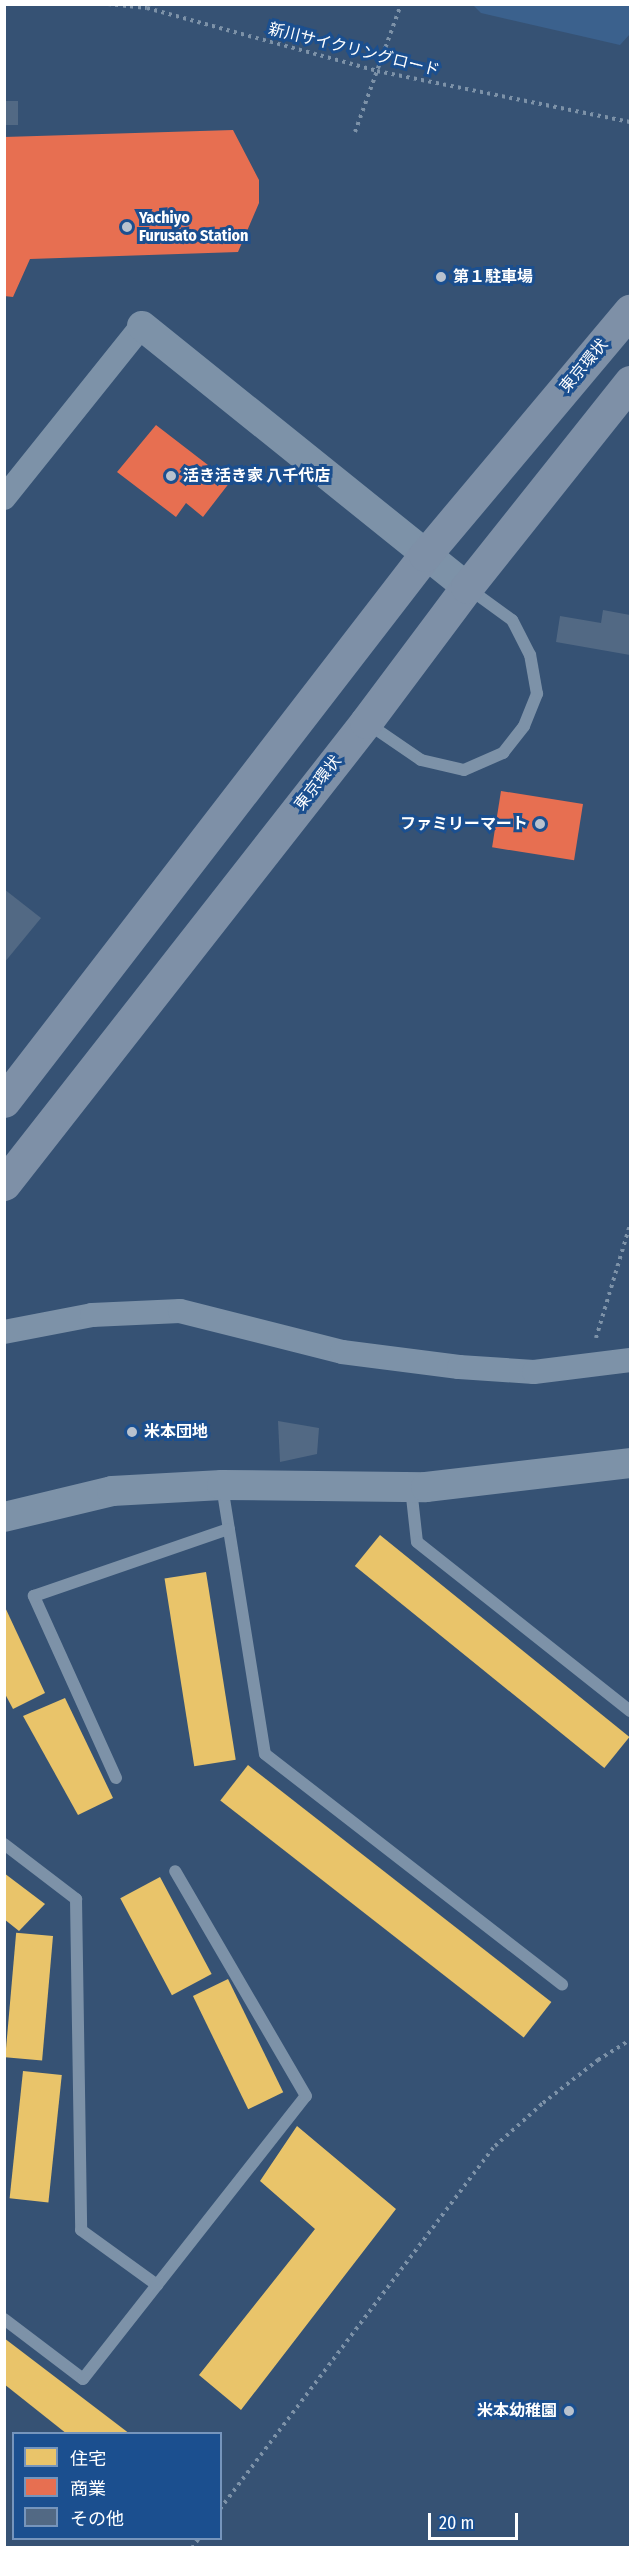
<!DOCTYPE html>
<meta charset="utf-8">
<style>
body{margin:0}
#map{position:relative;width:635px;height:2552px;overflow:hidden;background:#365274;font-family:"Fira Sans Condensed","Noto Sans JP",sans-serif}
div>[style]{position:absolute}
.water>*{inset:0;background:#3b618d}
.homes>*{inset:0;background:#e9c46a;transform-origin:0 0}
.shops>*{inset:0;background:#e76f51;transform-origin:0 0}
.building>*{inset:0;background:#526984;transform-origin:0 0}
.path>*{height:4px;margin-top:-2px;transform-origin:0;background:repeating-linear-gradient(90deg,#7d92a8 0 3px,transparent 0 7.5px)}
.service>*{height:12px;margin:-6px;padding:0 6px;transform-origin:6px;border-radius:6px;background:#7d92a8}
.minor>*{height:24px;margin:-12px;padding:0 12px;transform-origin:12px;border-radius:12px;background:#7d92a8}
.tertiary>*{height:30px;margin:-15px;padding:0 15px;transform-origin:15px;border-radius:15px;background:#7d92a8}
.trunk>*{height:33px;margin:-16.5px;padding:0 16.5px;transform-origin:16.5px;border-radius:16.5px;background:#7e90a7}
.dots>*{width:16px;height:16px;translate:-50% -50%;box-sizing:border-box;border:3px solid #1b4f8f;border-radius:50%}
span{translate:-50% -50%;white-space:nowrap;text-align:center;line-height:1.15;-webkit-text-stroke:6px #1b4f8f;paint-order:stroke}
.street-label{font-size:16px;color:#fff}
.poi-label{font-size:16px;color:#fff;font-weight:700}
.left{translate:0 -50%;text-align:left}
.right{translate:-100% -50%;text-align:right}
.frame{position:absolute;inset:0;border:6px solid #fff;pointer-events:none}
.legend{position:absolute;left:12px;top:2432px;width:210px;height:108px;box-sizing:border-box;background:#1b4f8f;border:2px solid #7695bc;margin:0;padding:8px 10px;list-style:none;font-size:18px;color:#fff}
.legend li{display:flex;align-items:center;gap:12px;height:30px}
.legend b{width:30px;border:2px solid #7695bc}
.scale{position:absolute;left:428px;top:2513px;width:90px;height:27px;box-sizing:border-box;border:3px solid #fff;border-top:0;padding-left:8px;font-size:18px;line-height:21px;white-space:nowrap;color:#fff;-webkit-text-stroke:4px #1b4f8f;paint-order:stroke}
</style>
<div id="map">
<div class="water">
<i style="clip-path:polygon(473px 5px,630px 5px,630px 34px,620px 45px,481px 13px)"></i>
</div>
<div class="homes">
<i style="left:380px;top:1535px;width:321px;height:40px;rotate:39deg"></i>
<i style="left:206px;top:1572px;width:190px;height:42px;rotate:81deg"></i>
<i style="clip-path:polygon(4px 1605px,45px 1693px,13px 1709px,4px 1692px)"></i>
<i style="clip-path:polygon(65px 1698px,113px 1798px,78px 1815px,23px 1716px)"></i>
<i style="left:248px;top:1765px;width:385px;height:45px;rotate:38deg"></i>
<i style="clip-path:polygon(4px 1873px,45px 1904px,19px 1931px,4px 1919px)"></i>
<i style="left:160px;top:1877px;width:110px;height:45px;rotate:62deg"></i>
<i style="left:53px;top:1936px;width:125px;height:37px;rotate:95deg"></i>
<i style="left:228px;top:1979px;width:126px;height:39px;rotate:64deg"></i>
<i style="left:23px;top:2071px;width:39px;height:128px;rotate:6deg"></i>
<i style="clip-path:polygon(297px 2126px,396px 2209px,241px 2410px,199px 2375px,315px 2229px,260px 2181px)"></i>
<i style="clip-path:polygon(4px 2338px,130px 2434px,67px 2434px,4px 2384px)"></i>
</div>
<div class="shops">
<i style="clip-path:polygon(233px 130px,259px 180px,259px 203px,238px 252px,30px 259px,13px 297px,4px 296px,4px 137px)"></i>
<i style="clip-path:polygon(156px 425px,230px 482px,203px 517px,186px 503px,176px 517px,117px 472px)"></i>
<i style="left:501px;top:791px;width:83px;height:57px;rotate:9deg"></i>
</div>
<div class="building">
<i style="left:18px;top:101px;width:24px;height:14px;rotate:90deg"></i>
<i style="clip-path:polygon(603px 610px,630px 615px,630px 655px,556px 642px,560px 616px,601px 623px)"></i>
<i style="clip-path:polygon(4px 889px,41px 918px,4px 963px)"></i>
<i style="clip-path:polygon(278px 1421px,319px 1428px,317px 1454px,280px 1462px)"></i>
</div>
<div class="path">
<i style="left:108px;top:4px;width:39px;rotate:6deg"></i>
<i style="left:147px;top:8px;width:238px;rotate:15.3deg"></i>
<i style="left:377px;top:71px;width:258px;rotate:11.4deg"></i>
<i style="left:355px;top:132px;width:136px;rotate:-70.2deg"></i>
<i style="left:596px;top:1338px;width:118px;rotate:-73.3deg"></i>
<i style="left:220px;top:2509px;width:455px;rotate:-52.9deg"></i>
<i style="left:495px;top:2146px;width:64px;rotate:-41.9deg"></i>
<i style="left:543px;top:2103px;width:70px;rotate:-38deg"></i>
<i style="left:598px;top:2060px;width:38px;rotate:-32deg"></i>
<i style="left:192px;top:2548px;width:12px;rotate:-55deg"></i>
</div>
<div class="service">
<i style="left:367px;top:723px;width:65px;rotate:34.4deg"></i>
<i style="left:421px;top:760px;width:44px;rotate:13.1deg"></i>
<i style="left:464px;top:770px;width:43px;rotate:-23.6deg"></i>
<i style="left:503px;top:753px;width:34px;rotate:-52deg"></i>
<i style="left:524px;top:726px;width:35px;rotate:-68deg"></i>
<i style="left:537px;top:694px;width:40px;rotate:-100deg"></i>
<i style="left:530px;top:655px;width:39px;rotate:-117deg"></i>
<i style="left:512px;top:620px;width:54px;rotate:-144deg"></i>
<i style="left:222px;top:1486px;width:271px;rotate:80.9deg"></i>
<i style="left:265px;top:1754px;width:376px;rotate:37.8deg"></i>
<i style="left:411px;top:1488px;width:54px;rotate:83.7deg"></i>
<i style="left:417px;top:1542px;width:272px;rotate:38.4deg"></i>
<i style="left:116px;top:1778px;width:200px;rotate:-114.3deg"></i>
<i style="left:34px;top:1596px;width:206px;rotate:-19deg"></i>
<i style="left:4px;top:1844px;width:91px;rotate:37.4deg"></i>
<i style="left:76px;top:1899px;width:331px;rotate:89.1deg"></i>
<i style="left:81px;top:2230px;width:94px;rotate:35.9deg"></i>
<i style="left:4px;top:2319px;width:99px;rotate:37.2deg"></i>
<i style="left:83px;top:2379px;width:360px;rotate:-51.8deg"></i>
<i style="left:306px;top:2096px;width:260px;rotate:-120.2deg"></i>
</div>
<div class="minor">
<i style="left:4px;top:498px;width:221px;rotate:-51.3deg"></i>
<i style="left:4px;top:1332px;width:90px;rotate:-10.9deg"></i>
<i style="left:92px;top:1315px;width:88px;rotate:-2.6deg"></i>
<i style="left:180px;top:1311px;width:167px;rotate:14.2deg"></i>
<i style="left:342px;top:1352px;width:118px;rotate:7.3deg"></i>
<i style="left:459px;top:1367px;width:75px;rotate:3.8deg"></i>
<i style="left:534px;top:1372px;width:97px;rotate:-7.1deg"></i>
</div>
<div class="tertiary">
<i style="left:142px;top:326px;width:417px;rotate:38.8deg"></i>
<i style="left:4px;top:1517px;width:111px;rotate:-13.5deg"></i>
<i style="left:112px;top:1491px;width:110px;rotate:-3.1deg"></i>
<i style="left:222px;top:1485px;width:204px;rotate:0.6deg"></i>
<i style="left:426px;top:1487px;width:205px;rotate:-6.7deg"></i>
</div>
<div class="trunk">
<i style="left:4px;top:1101px;width:689px;rotate:-52.37deg"></i>
<i style="left:425px;top:555px;width:319px;rotate:-50deg"></i>
<i style="left:4px;top:1184px;width:587px;rotate:-51.92deg"></i>
<i style="left:366px;top:722px;width:169px;rotate:-53.2deg"></i>
<i style="left:467px;top:587px;width:262px;rotate:-51.5deg"></i>
</div>
<div class="dots">
<i style="left:127px;top:227px;background:#b9c2ce"></i>
<i style="left:441px;top:277px;background:#b9c2ce"></i>
<i style="left:171px;top:476px;background:#b9c2ce"></i>
<i style="left:540px;top:824px;background:#b9c2ce"></i>
<i style="left:132px;top:1432px;background:#b9c2ce"></i>
<i style="left:569px;top:2411px;background:#b9c2ce"></i>
</div>
<div class="street-label">
<span style="left:354px;top:50px;rotate:14deg">新川サイクリングロード</span>
<span style="left:584px;top:366px;rotate:-50deg">東京環状</span>
<span style="left:318px;top:783px;rotate:-52deg">東京環状</span>
</div>
<div class="poi-label">
<span class="left" style="left:139px;top:227px">Yachiyo<br>Furusato Station</span>
<span class="left" style="left:453px;top:277px">第１駐車場</span>
<span class="left" style="left:183px;top:476px">活き活き家 八千代店</span>
<span class="right" style="left:528px;top:824px">ファミリーマート</span>
<span class="left" style="left:144px;top:1432px">米本団地</span>
<span class="right" style="left:557px;top:2411px">米本幼稚園</span>
</div>
<div class="frame"></div>
<ul class="legend">
<li><b style="height:16px;background:#e9c46a"></b>住宅</li>
<li><b style="height:16px;background:#e76f51"></b>商業</li>
<li><b style="height:16px;background:#526984"></b>その他</li>
</ul>
<div class="scale">20 m</div>
</div>
